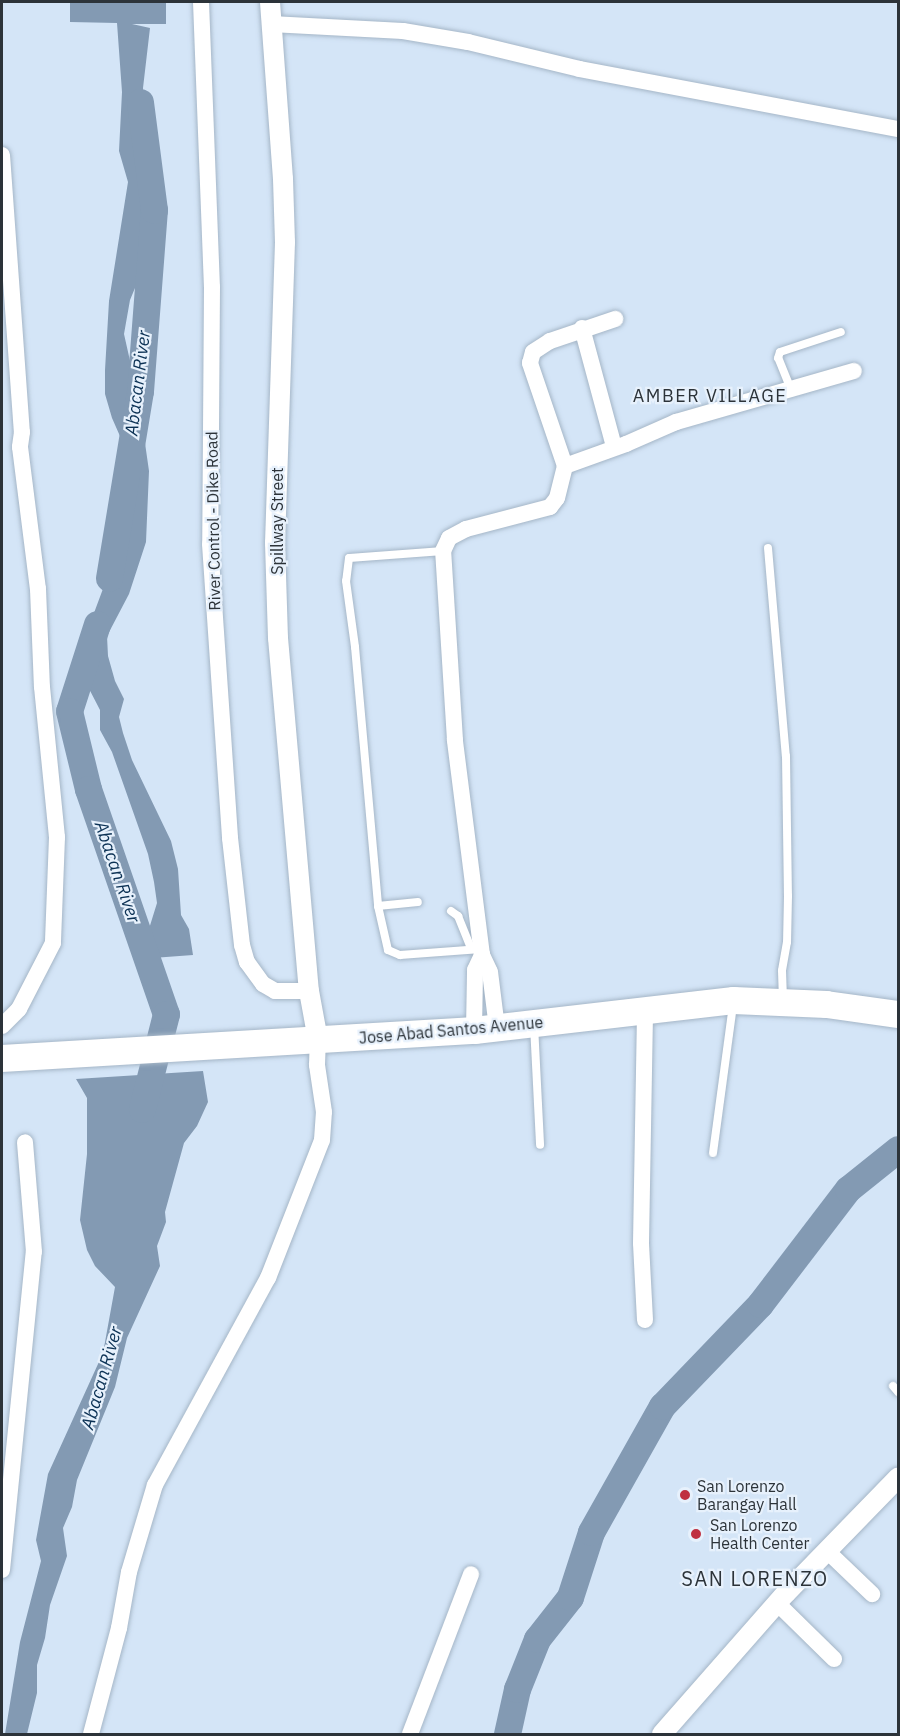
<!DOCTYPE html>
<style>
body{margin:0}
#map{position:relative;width:900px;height:1736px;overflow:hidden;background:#d4e5f7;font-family:"IBM Plex Sans",sans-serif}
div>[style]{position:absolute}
.water>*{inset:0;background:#839ab3}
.river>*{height:27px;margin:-13.5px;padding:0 13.5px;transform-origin:13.5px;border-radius:13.5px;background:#839ab3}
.roads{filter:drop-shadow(0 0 2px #a5b6c7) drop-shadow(0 0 2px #a5b6c7)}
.service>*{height:8px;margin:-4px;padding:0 4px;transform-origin:4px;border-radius:4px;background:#fff}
.minor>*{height:16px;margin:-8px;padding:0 8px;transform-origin:8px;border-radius:8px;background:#fff}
.tertiary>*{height:20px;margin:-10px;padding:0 10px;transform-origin:10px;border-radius:10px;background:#fff}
.trunk>*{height:27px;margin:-13.5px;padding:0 13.5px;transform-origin:13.5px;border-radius:13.5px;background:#fff}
.dots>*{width:16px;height:16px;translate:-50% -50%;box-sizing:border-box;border:3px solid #e7f1fc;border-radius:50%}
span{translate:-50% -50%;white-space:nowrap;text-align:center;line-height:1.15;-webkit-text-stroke:4.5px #e7f1fc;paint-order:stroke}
.street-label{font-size:16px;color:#2c3339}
.poi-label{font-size:16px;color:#2c3339}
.left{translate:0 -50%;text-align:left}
.water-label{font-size:18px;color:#0b3154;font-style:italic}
.neighbourhood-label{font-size:18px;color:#2c3339;letter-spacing:1.5px}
.quarter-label{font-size:20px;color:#2c3339;letter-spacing:1.5px}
.frame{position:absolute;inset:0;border:3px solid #2c3339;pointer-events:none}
</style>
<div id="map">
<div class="water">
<i style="clip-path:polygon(70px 2px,166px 2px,166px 24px,132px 24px,150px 28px,143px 88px,146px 127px,142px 155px,146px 196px,140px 276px,130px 300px,124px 334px,139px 401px,149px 471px,146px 542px,129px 594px,107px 636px,108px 656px,115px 681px,124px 699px,119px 717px,123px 733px,132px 760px,171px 841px,178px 869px,181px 915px,189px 929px,193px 955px,139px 959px,139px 944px,148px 932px,157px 903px,154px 882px,148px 854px,112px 752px,100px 730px,100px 710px,85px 681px,91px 621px,107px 578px,110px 558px,128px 512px,133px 487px,126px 466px,123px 443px,112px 418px,105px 394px,105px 370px,109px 301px,128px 182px,119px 151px,122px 92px,117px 23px,70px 22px)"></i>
<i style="clip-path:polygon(203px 1071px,208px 1102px,197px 1126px,184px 1143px,165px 1212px,166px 1222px,157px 1246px,160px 1266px,127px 1338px,115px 1387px,77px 1480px,72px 1507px,63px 1528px,67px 1556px,50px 1605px,45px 1638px,37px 1665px,37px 1693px,27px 1734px,5px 1734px,20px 1642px,41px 1561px,36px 1540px,48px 1474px,103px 1353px,115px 1287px,95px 1266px,87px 1250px,80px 1220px,87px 1154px,87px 1098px,76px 1079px)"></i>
</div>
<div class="river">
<i style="left:109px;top:578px;width:190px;rotate:-80.6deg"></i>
<i style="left:140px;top:391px;width:182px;rotate:-85.6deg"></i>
<i style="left:154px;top:210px;width:109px;rotate:-97.4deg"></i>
<i style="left:97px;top:624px;width:91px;rotate:107.8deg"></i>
<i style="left:69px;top:711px;width:80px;rotate:76.3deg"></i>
<i style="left:88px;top:789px;width:238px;rotate:70.9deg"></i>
<i style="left:166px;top:1014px;width:98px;rotate:104.2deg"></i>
<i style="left:507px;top:1734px;width:46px;rotate:-77.5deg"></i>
<i style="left:517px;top:1689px;width:54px;rotate:-68.2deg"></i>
<i style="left:537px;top:1639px;width:53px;rotate:-51.8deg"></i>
<i style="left:570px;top:1597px;width:68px;rotate:-72.1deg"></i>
<i style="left:591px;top:1532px;width:145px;rotate:-60.6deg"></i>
<i style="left:662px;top:1406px;width:141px;rotate:-46.1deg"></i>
<i style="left:760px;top:1304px;width:145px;rotate:-52.6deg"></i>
<i style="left:848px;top:1189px;width:64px;rotate:-38.7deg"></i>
</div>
<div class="roads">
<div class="service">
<i style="left:790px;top:387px;width:31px;rotate:-112deg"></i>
<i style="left:778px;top:358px;width:6px;rotate:-72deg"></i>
<i style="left:780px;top:352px;width:64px;rotate:-18.2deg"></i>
<i style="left:768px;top:548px;width:209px;rotate:85.1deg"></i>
<i style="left:786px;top:756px;width:140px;rotate:89.2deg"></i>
<i style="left:788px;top:896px;width:46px;rotate:91.2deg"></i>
<i style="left:787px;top:942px;width:29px;rotate:100deg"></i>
<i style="left:782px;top:971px;width:28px;rotate:88deg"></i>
<i style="left:443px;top:551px;width:94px;rotate:175.7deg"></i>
<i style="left:349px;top:558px;width:23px;rotate:97deg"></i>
<i style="left:346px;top:581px;width:67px;rotate:82.2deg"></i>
<i style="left:355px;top:647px;width:260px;rotate:84.9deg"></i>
<i style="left:378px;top:906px;width:45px;rotate:77.2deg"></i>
<i style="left:388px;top:950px;width:13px;rotate:23deg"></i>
<i style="left:400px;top:955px;width:81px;rotate:-4.2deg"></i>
<i style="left:378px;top:906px;width:40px;rotate:-5.7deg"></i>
<i style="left:451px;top:911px;width:9px;rotate:36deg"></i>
<i style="left:458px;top:916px;width:35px;rotate:68deg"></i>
<i style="left:534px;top:1025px;width:120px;rotate:87.1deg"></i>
<i style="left:713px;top:1153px;width:149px;rotate:-82.3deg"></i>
<i style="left:893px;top:1386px;width:8px;rotate:50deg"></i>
</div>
<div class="minor">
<i style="left:201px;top:2px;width:285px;rotate:87.8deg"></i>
<i style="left:212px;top:287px;width:257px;rotate:90.4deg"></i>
<i style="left:210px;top:544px;width:295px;rotate:86.1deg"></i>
<i style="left:230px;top:838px;width:108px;rotate:83.6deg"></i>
<i style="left:242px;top:945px;width:18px;rotate:74deg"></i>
<i style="left:247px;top:962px;width:27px;rotate:54deg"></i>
<i style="left:263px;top:984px;width:14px;rotate:30deg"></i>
<i style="left:275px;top:991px;width:34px"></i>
<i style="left:271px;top:24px;width:132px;rotate:3deg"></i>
<i style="left:403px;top:31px;width:66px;rotate:9.6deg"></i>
<i style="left:468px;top:42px;width:115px;rotate:13.6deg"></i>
<i style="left:580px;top:69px;width:324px;rotate:10.7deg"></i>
<i style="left:2px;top:155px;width:278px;rotate:85.9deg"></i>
<i style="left:22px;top:432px;width:15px;rotate:98deg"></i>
<i style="left:20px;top:447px;width:143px;rotate:82.8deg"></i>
<i style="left:38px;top:589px;width:98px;rotate:87.7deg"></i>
<i style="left:42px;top:687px;width:151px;rotate:84.3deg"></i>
<i style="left:57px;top:837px;width:106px;rotate:92.2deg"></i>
<i style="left:53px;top:943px;width:74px;rotate:117.3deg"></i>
<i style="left:19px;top:1009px;width:24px;rotate:135deg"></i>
<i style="left:582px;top:328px;width:123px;rotate:74.9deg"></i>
<i style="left:565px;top:466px;width:65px;rotate:-19.8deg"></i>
<i style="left:626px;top:444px;width:55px;rotate:-23.7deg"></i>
<i style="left:676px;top:422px;width:185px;rotate:-16deg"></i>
<i style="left:497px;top:1028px;width:56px;rotate:-97.1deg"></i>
<i style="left:490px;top:972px;width:19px;rotate:-115deg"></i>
<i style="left:482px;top:955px;width:217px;rotate:-97.2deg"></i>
<i style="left:455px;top:740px;width:189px;rotate:-93.6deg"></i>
<i style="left:443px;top:551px;width:14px;rotate:-65deg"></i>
<i style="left:449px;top:538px;width:19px;rotate:-28deg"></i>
<i style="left:466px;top:529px;width:87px;rotate:-14.7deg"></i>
<i style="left:550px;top:507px;width:11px;rotate:-52deg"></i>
<i style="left:557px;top:498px;width:33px;rotate:-76deg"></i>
<i style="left:565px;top:466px;width:109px;rotate:-108.8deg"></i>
<i style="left:530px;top:363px;width:11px;rotate:-75deg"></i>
<i style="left:533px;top:352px;width:20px;rotate:-33deg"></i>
<i style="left:550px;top:341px;width:69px;rotate:-18.7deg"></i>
<i style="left:474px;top:1030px;width:60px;rotate:-89deg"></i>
<i style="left:475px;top:970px;width:17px;rotate:-65deg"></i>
<i style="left:645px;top:1320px;width:77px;rotate:-93deg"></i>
<i style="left:641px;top:1243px;width:234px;rotate:-89deg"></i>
<i style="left:826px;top:1550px;width:64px;rotate:43.7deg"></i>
<i style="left:2px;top:1570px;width:320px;rotate:-84.3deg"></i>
<i style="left:34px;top:1252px;width:110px;rotate:-94.7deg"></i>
<i style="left:777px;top:1603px;width:80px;rotate:44.5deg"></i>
<i style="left:91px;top:1734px;width:110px;rotate:-75.2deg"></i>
<i style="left:119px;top:1628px;width:57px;rotate:-79.9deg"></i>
<i style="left:129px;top:1572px;width:91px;rotate:-73.4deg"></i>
<i style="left:155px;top:1485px;width:236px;rotate:-61.4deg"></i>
<i style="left:268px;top:1278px;width:148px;rotate:-68.6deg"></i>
<i style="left:322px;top:1140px;width:28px;rotate:-86deg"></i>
<i style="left:324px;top:1112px;width:48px;rotate:-98.5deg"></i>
<i style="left:317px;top:1065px;width:25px;rotate:-88deg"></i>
<i style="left:410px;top:1734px;width:171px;rotate:-69.1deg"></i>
</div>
<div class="tertiary">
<i style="left:270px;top:2px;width:177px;rotate:85.8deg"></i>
<i style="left:283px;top:179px;width:63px;rotate:88.2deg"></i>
<i style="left:285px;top:242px;width:301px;rotate:91.9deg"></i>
<i style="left:275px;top:543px;width:95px;rotate:88.2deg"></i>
<i style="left:278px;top:638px;width:354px;rotate:85deg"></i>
<i style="left:309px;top:991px;width:50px;rotate:79.6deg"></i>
<i style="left:662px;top:1734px;width:188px;rotate:-48.7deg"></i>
<i style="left:786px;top:1593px;width:161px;rotate:-45.8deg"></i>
</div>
<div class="trunk">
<i style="left:2px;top:1058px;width:473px;rotate:-3.4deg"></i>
<i style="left:474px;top:1030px;width:261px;rotate:-6.6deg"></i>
<i style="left:733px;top:1000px;width:93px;rotate:2.5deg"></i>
<i style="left:826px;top:1004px;width:73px;rotate:7.9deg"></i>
</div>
</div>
<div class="dots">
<i style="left:685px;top:1495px;background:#bf2f40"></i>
<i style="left:696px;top:1534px;background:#bf2f40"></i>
</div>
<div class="street-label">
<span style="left:213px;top:521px;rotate:-91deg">River Control - Dike Road</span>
<span style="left:277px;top:521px;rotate:-90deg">Spillway Street</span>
<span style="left:451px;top:1030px;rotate:-5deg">Jose Abad Santos Avenue</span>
</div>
<div class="poi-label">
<span class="left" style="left:697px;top:1495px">San Lorenzo<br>Barangay Hall</span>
<span class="left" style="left:710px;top:1534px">San Lorenzo<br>Health Center</span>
</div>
<div class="water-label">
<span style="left:138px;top:383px;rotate:-83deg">Abacan River</span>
<span style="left:117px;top:872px;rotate:71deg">Abacan River</span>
<span style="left:102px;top:1378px;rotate:-74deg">Abacan River</span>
</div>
<div class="neighbourhood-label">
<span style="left:710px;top:396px">AMBER VILLAGE</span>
</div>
<div class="quarter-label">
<span style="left:755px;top:1578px">SAN LORENZO</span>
</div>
<div class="frame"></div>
</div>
